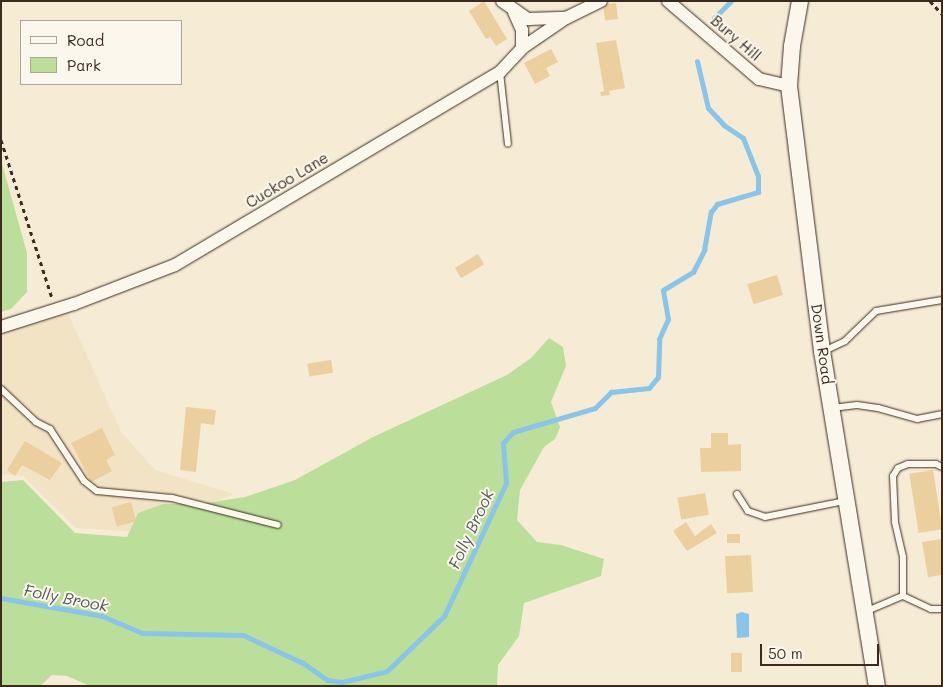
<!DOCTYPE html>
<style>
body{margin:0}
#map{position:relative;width:943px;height:687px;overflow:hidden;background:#f6ebd5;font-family:Mali,sans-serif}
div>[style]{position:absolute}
.built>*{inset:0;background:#f3e3c5}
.green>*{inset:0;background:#bbdf9a}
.water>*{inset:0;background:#89c5e9}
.stream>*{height:5px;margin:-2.5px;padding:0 2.5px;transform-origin:2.5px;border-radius:2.5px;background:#89c5e9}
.building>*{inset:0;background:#ebcf9f;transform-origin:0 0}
.path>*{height:3px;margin-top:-1.5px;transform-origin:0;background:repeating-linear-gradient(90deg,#3b2a1e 0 4px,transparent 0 8px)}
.roads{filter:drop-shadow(0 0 1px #3b2a1e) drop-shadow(0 0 1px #3b2a1e)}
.service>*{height:6px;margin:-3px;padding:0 3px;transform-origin:3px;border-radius:3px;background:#fbf7ec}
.minor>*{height:12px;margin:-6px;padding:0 6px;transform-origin:6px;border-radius:6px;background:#fbf7ec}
.tertiary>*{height:16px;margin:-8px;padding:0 8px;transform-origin:8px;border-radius:8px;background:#fbf7ec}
span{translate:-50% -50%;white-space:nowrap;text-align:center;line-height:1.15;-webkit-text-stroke:4px #fbf7ec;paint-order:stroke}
.street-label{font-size:15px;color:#3b2a1e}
.water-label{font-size:16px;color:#52585b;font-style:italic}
.frame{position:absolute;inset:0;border:2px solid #3b2a1e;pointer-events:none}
.legend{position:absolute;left:20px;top:20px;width:162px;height:65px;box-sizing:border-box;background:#fbf7ec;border:1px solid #aea59a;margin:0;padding:6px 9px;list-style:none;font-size:15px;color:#3b2a1e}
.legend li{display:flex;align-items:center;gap:10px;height:25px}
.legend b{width:25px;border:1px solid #aea59a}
.scale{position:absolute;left:760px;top:644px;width:119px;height:22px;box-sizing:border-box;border:2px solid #3b2a1e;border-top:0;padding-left:6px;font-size:15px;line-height:18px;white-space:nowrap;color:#3b2a1e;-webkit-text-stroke:4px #fbf7ec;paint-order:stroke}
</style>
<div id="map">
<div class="built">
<i style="clip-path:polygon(67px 311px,121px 432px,155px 470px,234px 494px,138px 532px,76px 528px,23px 476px,1px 474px,1px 332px)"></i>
</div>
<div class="green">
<i style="clip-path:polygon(1px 160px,27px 253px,27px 292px,11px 309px,1px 312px)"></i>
<i style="clip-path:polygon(549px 338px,563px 347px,566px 366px,551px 402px,560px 427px,555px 439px,544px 447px,520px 490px,517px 520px,537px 542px,561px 545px,604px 559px,601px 576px,524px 603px,519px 636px,498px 665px,497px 686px,90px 686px,67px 676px,52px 675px,40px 686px,1px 686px,1px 482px,23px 480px,75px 533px,127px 537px,138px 513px,163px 504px,200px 504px,245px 497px,295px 480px,373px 437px,507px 375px,531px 358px)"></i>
</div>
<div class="water">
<i style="clip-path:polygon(742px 612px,749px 614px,749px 637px,737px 638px,736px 614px)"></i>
</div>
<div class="stream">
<i style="left:714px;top:18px;width:24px;rotate:-45deg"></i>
<i style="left:1px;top:598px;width:103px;rotate:10.1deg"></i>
<i style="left:102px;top:616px;width:43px;rotate:23deg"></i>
<i style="left:142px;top:633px;width:101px;rotate:1.1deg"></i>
<i style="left:243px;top:635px;width:66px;rotate:25deg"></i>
<i style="left:303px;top:663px;width:29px;rotate:35deg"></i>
<i style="left:327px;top:680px;width:15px;rotate:8deg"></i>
<i style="left:342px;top:682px;width:46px;rotate:-13.7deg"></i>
<i style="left:387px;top:671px;width:79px;rotate:-44deg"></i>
<i style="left:444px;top:616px;width:147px;rotate:-65deg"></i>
<i style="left:506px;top:483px;width:40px;rotate:-94.3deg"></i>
<i style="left:503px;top:443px;width:15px;rotate:-48deg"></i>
<i style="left:513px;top:432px;width:85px;rotate:-16.3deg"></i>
<i style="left:595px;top:408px;width:23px;rotate:-45deg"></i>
<i style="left:611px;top:392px;width:38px;rotate:-6deg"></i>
<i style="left:649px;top:388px;width:14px;rotate:-51deg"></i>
<i style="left:658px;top:377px;width:38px;rotate:-88deg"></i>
<i style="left:659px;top:339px;width:22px;rotate:-66deg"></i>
<i style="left:668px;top:319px;width:29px;rotate:-100deg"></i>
<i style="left:663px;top:290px;width:35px;rotate:-31deg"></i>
<i style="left:693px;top:272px;width:25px;rotate:-63deg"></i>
<i style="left:704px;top:250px;width:39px;rotate:-80deg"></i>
<i style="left:711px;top:212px;width:10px;rotate:-53deg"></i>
<i style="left:717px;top:204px;width:43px;rotate:-16.3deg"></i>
<i style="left:758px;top:192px;width:16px;rotate:-90deg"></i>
<i style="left:758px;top:176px;width:41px;rotate:-111.5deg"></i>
<i style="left:743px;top:138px;width:23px;rotate:-146deg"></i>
<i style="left:724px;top:125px;width:23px;rotate:-133deg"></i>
<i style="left:708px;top:108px;width:48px;rotate:-103.2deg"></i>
</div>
<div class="building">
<i style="clip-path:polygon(484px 1px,507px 39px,496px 46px,490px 37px,486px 39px,469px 11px)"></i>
<i style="left:616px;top:3px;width:16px;height:13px;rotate:83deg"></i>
<i style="clip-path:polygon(616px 40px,625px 88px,609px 91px,610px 95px,601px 96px,600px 92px,604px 91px,596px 43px)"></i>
<i style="clip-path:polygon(551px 49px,558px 62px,546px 68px,550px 76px,535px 84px,524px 63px)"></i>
<i style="left:478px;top:254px;width:12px;height:27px;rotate:59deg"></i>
<i style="left:777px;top:275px;width:21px;height:31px;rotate:73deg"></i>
<i style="left:331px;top:360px;width:13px;height:24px;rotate:81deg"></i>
<i style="clip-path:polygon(186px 407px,216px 410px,214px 425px,201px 423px,196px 472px,180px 470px)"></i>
<i style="clip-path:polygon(102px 428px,115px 455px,106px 460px,112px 471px,91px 482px,71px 443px)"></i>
<i style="clip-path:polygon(711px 433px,728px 433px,728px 445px,741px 444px,741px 471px,701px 472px,700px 448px,711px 448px)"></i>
<i style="clip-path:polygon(25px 441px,62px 463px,50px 480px,22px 465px,15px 476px,7px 470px)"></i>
<i style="left:933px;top:470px;width:60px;height:24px;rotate:81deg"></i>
<i style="left:705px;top:493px;width:22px;height:28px;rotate:80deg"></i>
<i style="left:131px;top:502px;width:20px;height:20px;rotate:75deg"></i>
<i style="clip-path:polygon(686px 522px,695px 536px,711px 524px,717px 533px,687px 551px,673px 531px)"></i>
<i style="left:740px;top:534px;width:9px;height:13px;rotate:90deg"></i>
<i style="clip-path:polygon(942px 539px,942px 575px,928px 577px,922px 542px)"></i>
<i style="left:751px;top:555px;width:37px;height:26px;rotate:87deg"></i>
<i style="left:731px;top:653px;width:11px;height:19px"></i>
</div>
<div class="path">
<i style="left:930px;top:1px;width:18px;rotate:47deg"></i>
<i style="left:1px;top:140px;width:166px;rotate:72.1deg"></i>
</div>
<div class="roads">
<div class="service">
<i style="left:500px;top:72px;width:72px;rotate:83.7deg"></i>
<i style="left:824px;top:351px;width:23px;rotate:-25deg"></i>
<i style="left:845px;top:341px;width:43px;rotate:-44.1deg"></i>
<i style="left:876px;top:311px;width:67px;rotate:-9.5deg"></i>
<i style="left:1px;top:389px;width:48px;rotate:43.3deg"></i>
<i style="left:36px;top:422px;width:16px;rotate:27deg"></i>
<i style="left:50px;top:429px;width:62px;rotate:56.8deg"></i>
<i style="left:84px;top:481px;width:16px;rotate:38deg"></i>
<i style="left:97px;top:491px;width:75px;rotate:5.3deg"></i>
<i style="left:172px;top:498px;width:109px;rotate:14.3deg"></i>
<i style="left:832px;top:408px;width:25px;rotate:-7deg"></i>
<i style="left:857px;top:405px;width:21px;rotate:8deg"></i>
<i style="left:878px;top:408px;width:41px;rotate:15.8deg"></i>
<i style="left:917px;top:419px;width:25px;rotate:-11deg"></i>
<i style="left:737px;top:494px;width:20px;rotate:57deg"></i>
<i style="left:748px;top:511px;width:18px;rotate:19deg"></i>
<i style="left:765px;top:517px;width:82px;rotate:-11.3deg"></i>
<i style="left:903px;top:596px;width:39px;rotate:-90deg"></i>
<i style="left:903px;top:557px;width:36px;rotate:-103deg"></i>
<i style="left:895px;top:522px;width:46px;rotate:-92.5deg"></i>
<i style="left:893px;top:476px;width:9px;rotate:-58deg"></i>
<i style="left:898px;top:468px;width:11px;rotate:-22deg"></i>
<i style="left:908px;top:464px;width:28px"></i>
<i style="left:936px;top:464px;width:7px;rotate:27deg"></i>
<i style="left:867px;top:611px;width:39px;rotate:-23deg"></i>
<i style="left:903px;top:596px;width:31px;rotate:25deg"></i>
<i style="left:931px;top:609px;width:11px"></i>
</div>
<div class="minor">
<i style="left:502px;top:1px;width:32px;rotate:35deg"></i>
<i style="left:528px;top:19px;width:38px;rotate:-2deg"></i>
<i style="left:566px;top:18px;width:39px;rotate:-26deg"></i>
<i style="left:668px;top:1px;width:120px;rotate:40.6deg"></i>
<i style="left:759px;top:79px;width:31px;rotate:13deg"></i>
<i style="left:514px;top:12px;width:20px;rotate:66deg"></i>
<i style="left:522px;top:30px;width:18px;rotate:90deg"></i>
<i style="left:1px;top:327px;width:77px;rotate:-17.5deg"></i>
<i style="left:74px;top:304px;width:108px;rotate:-21.1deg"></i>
<i style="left:175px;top:265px;width:378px;rotate:-30.7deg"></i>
<i style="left:500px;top:72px;width:33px;rotate:-47deg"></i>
<i style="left:522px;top:48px;width:53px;rotate:-34.3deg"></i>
</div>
<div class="tertiary">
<i style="left:800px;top:1px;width:46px;rotate:100.1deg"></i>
<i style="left:792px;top:46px;width:40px;rotate:94.3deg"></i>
<i style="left:789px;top:86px;width:267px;rotate:82.9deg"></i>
<i style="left:822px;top:351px;width:339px;rotate:80.7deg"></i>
</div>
</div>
<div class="street-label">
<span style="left:736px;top:38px;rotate:41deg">Bury Hill</span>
<span style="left:287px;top:180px;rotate:-31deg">Cuckoo Lane</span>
<span style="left:822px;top:344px;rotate:82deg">Down Road</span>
</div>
<div class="water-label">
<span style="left:471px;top:529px;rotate:-65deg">Folly Brook</span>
<span style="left:66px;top:598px;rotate:11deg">Folly Brook</span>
</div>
<div class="frame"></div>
<ul class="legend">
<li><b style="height:6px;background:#fbf7ec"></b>Road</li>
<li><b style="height:14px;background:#bbdf9a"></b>Park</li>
</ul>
<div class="scale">50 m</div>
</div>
